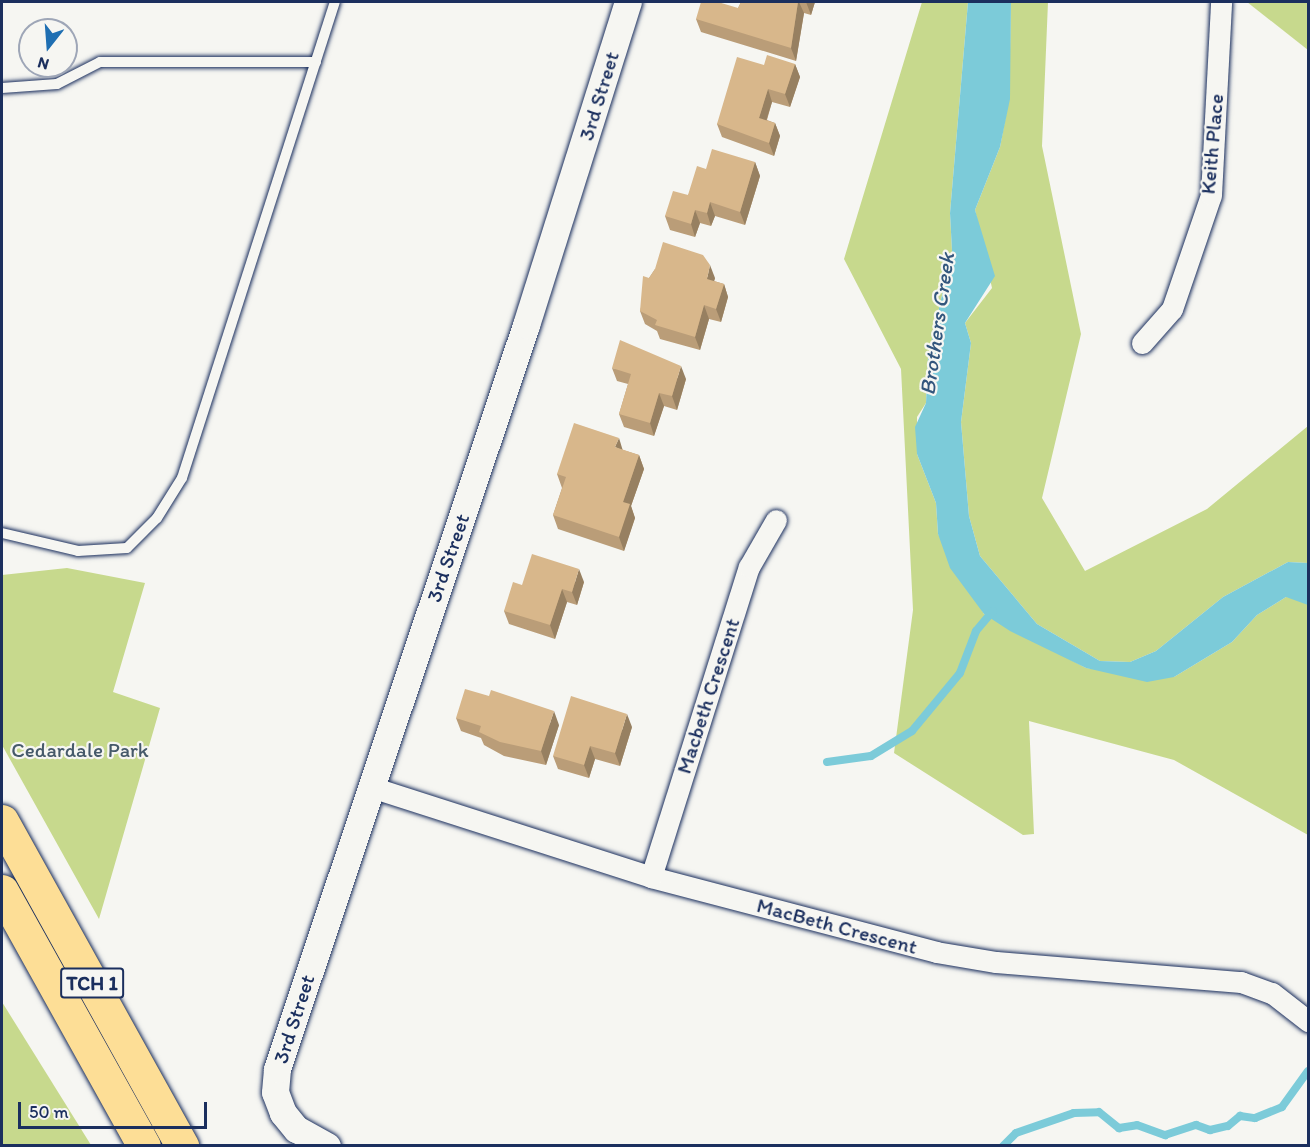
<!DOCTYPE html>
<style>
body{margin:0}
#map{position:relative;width:1310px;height:1147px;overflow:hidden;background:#f6f6f2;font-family:Itim,sans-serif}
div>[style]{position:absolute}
.green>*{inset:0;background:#c7d98d}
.water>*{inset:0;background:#7ccbd9}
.stream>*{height:8px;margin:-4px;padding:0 4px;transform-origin:4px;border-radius:4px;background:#7ccbd9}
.roads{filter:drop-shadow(0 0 2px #1b2f5e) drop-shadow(0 0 2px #1b2f5e)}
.service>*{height:10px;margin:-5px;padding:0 5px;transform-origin:5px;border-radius:5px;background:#f6f6f2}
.minor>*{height:21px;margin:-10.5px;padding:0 10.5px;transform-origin:10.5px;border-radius:10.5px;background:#f6f6f2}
.tertiary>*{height:27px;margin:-13.5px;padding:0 13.5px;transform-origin:13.5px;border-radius:13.5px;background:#f6f6f2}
.motorway>*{height:33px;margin:-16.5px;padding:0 16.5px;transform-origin:16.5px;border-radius:16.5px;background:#fdde96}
.wall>*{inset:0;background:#ba9d78}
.shaded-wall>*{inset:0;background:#978061}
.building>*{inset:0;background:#d8b78b}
span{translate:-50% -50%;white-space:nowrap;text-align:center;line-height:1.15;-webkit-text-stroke:4.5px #f6f6f2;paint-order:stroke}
.shield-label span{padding:2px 4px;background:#f6f6f2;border:2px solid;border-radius:4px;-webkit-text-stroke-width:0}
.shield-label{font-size:20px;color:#1b2f5e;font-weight:700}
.street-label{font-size:21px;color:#1b2f5e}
.park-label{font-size:21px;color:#465a6a}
.water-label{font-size:22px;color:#33567d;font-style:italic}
.frame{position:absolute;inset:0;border:3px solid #1b2f5e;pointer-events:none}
.north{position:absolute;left:18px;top:18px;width:60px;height:60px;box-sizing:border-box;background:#f6f6f2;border:2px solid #9ea6b7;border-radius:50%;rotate:197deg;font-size:16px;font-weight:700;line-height:24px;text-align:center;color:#1b2f5e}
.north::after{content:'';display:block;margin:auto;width:21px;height:27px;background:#1f6fb2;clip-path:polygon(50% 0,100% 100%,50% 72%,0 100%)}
.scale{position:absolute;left:18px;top:1102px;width:189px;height:27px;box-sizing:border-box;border:3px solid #1b2f5e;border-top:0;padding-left:8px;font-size:18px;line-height:21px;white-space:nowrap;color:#1b2f5e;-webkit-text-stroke:4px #f6f6f2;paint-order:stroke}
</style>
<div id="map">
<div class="green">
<i style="clip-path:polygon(922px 2px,968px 2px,950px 213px,952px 251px,928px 357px,926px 403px,917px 417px,917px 454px,936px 503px,938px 534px,984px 614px,1086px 668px,1174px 677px,1232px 642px,1257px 615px,1286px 597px,1301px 598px,1308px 605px,1308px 835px,1174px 760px,1029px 721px,1034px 834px,1023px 835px,894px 753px,913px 610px,901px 369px,844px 259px)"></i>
<i style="clip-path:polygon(1011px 2px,1048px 2px,1042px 146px,1081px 334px,1042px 498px,1085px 571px,1207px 509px,1308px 426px,1308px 563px,1288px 562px,1223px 597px,1156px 651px,1130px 662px,1100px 661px,1037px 624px,980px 556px,969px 516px,961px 422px,971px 343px,965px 323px,992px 288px,975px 210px,1000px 147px,1009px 99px)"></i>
<i style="clip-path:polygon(1247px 2px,1308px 2px,1308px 50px)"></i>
<i style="clip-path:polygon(67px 568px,145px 583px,113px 692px,160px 708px,99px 919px,2px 745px,2px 575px)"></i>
<i style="clip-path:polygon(2px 1002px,91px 1145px,2px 1145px)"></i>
</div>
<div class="water">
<i style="clip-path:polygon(968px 2px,1011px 2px,1010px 99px,1000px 147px,975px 210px,995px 276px,965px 323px,971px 343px,961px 422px,969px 516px,980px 556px,1037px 624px,1100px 661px,1130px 662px,1156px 651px,1223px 597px,1288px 562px,1308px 563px,1308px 605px,1286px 597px,1257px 615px,1232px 642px,1174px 677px,1147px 682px,1086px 668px,1010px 631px,984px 614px,950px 568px,938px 534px,936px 503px,917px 454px,915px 427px,926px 403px,928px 357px,952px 251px,950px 213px)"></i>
</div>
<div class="stream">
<i style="left:827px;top:762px;width:44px;rotate:-7.8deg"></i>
<i style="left:871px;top:756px;width:48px;rotate:-31.4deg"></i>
<i style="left:912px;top:731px;width:75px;rotate:-50.4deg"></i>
<i style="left:960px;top:673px;width:45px;rotate:-69.1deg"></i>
<i style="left:976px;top:631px;width:26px;rotate:-50deg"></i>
<i style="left:1003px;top:1146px;width:18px;rotate:-45deg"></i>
<i style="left:1016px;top:1133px;width:61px;rotate:-19deg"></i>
<i style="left:1074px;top:1113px;width:25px;rotate:-2deg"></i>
<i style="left:1099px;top:1112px;width:26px;rotate:39deg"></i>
<i style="left:1119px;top:1128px;width:18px;rotate:-9deg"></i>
<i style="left:1137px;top:1125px;width:30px;rotate:20deg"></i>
<i style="left:1165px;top:1135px;width:33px;rotate:-18deg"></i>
<i style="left:1196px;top:1125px;width:15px;rotate:20deg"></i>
<i style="left:1210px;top:1130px;width:18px;rotate:-13deg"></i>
<i style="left:1228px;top:1126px;width:16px;rotate:-40deg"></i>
<i style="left:1240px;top:1116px;width:15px;rotate:8deg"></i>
<i style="left:1255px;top:1118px;width:29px;rotate:-22deg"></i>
<i style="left:1282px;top:1107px;width:44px;rotate:-54.2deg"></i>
</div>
<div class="roads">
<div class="service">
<i style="left:2px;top:88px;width:55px;rotate:-4.2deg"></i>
<i style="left:57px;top:84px;width:48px;rotate:-27.1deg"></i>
<i style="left:100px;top:62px;width:216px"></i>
<i style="left:2px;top:533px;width:78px;rotate:13.3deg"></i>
<i style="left:78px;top:551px;width:49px;rotate:-3.5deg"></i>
<i style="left:127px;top:548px;width:42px;rotate:-45deg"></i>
<i style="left:157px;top:518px;width:47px;rotate:-58deg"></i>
<i style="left:182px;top:478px;width:500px;rotate:-72.2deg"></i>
</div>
<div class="minor">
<i style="left:1142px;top:343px;width:45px;rotate:-48.6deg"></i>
<i style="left:1172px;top:309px;width:120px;rotate:-71.1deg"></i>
<i style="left:1211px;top:195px;width:193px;rotate:-87deg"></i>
<i style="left:371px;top:787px;width:294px;rotate:17.8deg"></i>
<i style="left:651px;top:877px;width:295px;rotate:14.7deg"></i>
<i style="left:936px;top:952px;width:61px;rotate:9.5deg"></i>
<i style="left:996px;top:962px;width:246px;rotate:4.7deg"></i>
<i style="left:1241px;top:982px;width:33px;rotate:20deg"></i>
<i style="left:1272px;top:993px;width:46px;rotate:37.9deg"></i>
<i style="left:651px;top:877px;width:325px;rotate:-72.5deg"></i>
<i style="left:749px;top:567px;width:54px;rotate:-60.1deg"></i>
</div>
<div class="tertiary">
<i style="left:327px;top:1146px;width:35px;rotate:-151deg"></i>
<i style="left:296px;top:1129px;width:21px;rotate:-129deg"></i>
<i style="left:283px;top:1113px;width:22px;rotate:-111deg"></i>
<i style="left:275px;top:1092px;width:23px;rotate:-85deg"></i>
<i style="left:277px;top:1069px;width:785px;rotate:-71.5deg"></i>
<i style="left:526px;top:325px;width:339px;rotate:-72.5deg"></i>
</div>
<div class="motorway">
<i style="left:2px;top:821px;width:372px;rotate:61deg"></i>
<i style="left:2px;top:891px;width:292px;rotate:60.9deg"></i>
</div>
</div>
<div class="wall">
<i style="clip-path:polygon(741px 2px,815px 2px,811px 15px,804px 13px,796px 61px,701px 32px,696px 19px,738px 8px)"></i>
<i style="clip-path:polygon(795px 64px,800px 77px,790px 107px,772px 102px,767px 120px,775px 123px,780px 136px,774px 156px,722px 137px,717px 124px,764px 65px)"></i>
<i style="clip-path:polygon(755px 162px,760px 176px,745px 225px,715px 216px,711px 226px,700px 223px,695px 237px,670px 230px,665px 216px,688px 195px,706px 169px)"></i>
<i style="clip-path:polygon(655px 269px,715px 278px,714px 281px,724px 284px,728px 297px,721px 322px,709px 319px,700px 350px,660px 339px,657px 331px,645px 324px,640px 311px,649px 278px)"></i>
<i style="clip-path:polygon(612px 368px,686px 379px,677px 410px,664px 406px,654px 436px,624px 427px,619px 414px,628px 384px,617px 381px)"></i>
<i style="clip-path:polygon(623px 450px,639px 455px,644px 469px,631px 506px,635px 518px,624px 551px,558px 529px,553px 515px,562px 488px,557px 474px)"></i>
<i style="clip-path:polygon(584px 582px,577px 605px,567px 602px,555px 639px,509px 624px,504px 611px,522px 585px)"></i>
<i style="clip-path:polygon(456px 718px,559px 725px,546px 765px,504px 756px,484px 745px,481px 738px,461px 731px)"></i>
<i style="clip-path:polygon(632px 727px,620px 766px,595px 759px,589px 778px,558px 769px,553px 756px)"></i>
</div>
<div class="shaded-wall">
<i style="clip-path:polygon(798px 2px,799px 2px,804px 13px,796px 61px,791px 48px)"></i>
<i style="clip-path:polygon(806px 2px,815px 2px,811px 15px)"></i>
<i style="clip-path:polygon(795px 64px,800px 77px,790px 107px,785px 94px)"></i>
<i style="clip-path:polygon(768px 89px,772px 102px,763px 131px,759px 118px)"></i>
<i style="clip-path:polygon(775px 123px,780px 136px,774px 156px,769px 143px)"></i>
<i style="clip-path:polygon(755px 162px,760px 176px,745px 225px,740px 212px)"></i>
<i style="clip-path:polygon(710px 202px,715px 216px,711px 226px,707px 213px)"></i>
<i style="clip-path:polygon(695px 210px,700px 223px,695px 237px,691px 224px)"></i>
<i style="clip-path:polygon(710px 265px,715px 278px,711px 292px,707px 279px)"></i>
<i style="clip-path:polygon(724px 284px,728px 297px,721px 322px,716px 309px)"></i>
<i style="clip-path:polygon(704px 305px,709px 319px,700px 350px,695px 337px)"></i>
<i style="clip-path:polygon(681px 366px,686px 379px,677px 410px,672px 396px)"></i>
<i style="clip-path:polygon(659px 393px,664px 406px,654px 436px,650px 423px)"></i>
<i style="clip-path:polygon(619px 438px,623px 451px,615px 447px)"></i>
<i style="clip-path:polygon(639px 455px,644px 469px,631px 506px,635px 518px,624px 551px,619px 537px,623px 502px)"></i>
<i style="clip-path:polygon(579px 569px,584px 582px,577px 605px,572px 592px)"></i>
<i style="clip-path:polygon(562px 589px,567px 602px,555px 639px,550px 625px)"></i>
<i style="clip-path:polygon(554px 711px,559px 725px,546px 765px,541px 751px)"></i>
<i style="clip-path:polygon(627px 714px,632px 727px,620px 766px,615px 753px)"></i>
<i style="clip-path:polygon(590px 746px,595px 759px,589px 778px,584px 765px)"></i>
</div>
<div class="building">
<i style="clip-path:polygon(701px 2px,718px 2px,738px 8px,741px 2px,798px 2px,791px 48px,696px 19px)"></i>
<i style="clip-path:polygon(767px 55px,795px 64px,785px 94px,768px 89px,759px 118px,775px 123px,769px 143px,717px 124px,737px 57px,764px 65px)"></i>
<i style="clip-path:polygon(712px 149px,755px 162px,740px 212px,710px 202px,707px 213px,695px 210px,691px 224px,665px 216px,673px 191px,688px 195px,697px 166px,706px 169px)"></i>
<i style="clip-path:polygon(663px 242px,703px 255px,710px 265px,707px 279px,724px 284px,716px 309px,704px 305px,695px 337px,655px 325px,657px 320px,640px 311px,643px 276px,649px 278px,655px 269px)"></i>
<i style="clip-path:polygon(620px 340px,681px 366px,672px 396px,659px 393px,650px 423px,619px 414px,631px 374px,612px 368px)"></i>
<i style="clip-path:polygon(574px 423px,619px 438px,615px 447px,639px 455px,623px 502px,630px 504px,619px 537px,553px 515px,566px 477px,557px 474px)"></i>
<i style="clip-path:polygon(532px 554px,579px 569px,572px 592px,562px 589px,550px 625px,504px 611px,513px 582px,522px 585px)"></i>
<i style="clip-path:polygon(465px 689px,489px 696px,491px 690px,554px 711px,541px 751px,500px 742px,479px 732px,481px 726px,456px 718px)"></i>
<i style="clip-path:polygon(571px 696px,627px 714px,615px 753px,590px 746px,584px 765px,553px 756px)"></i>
</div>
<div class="shield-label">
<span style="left:92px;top:983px">TCH 1</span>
</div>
<div class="street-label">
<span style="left:599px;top:96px;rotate:-73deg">3rd Street</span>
<span style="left:1212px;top:144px;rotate:-85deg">Keith Place</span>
<span style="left:448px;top:558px;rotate:-71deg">3rd Street</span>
<span style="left:708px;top:696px;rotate:-72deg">Macbeth Crescent</span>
<span style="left:837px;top:926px;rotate:15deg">MacBeth Crescent</span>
<span style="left:294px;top:1019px;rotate:-72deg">3rd Street</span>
</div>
<div class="park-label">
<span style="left:80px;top:750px">Cedardale Park</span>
</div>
<div class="water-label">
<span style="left:937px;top:324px;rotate:-82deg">Brothers Creek</span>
</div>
<div class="frame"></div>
<div class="north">N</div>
<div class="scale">50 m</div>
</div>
